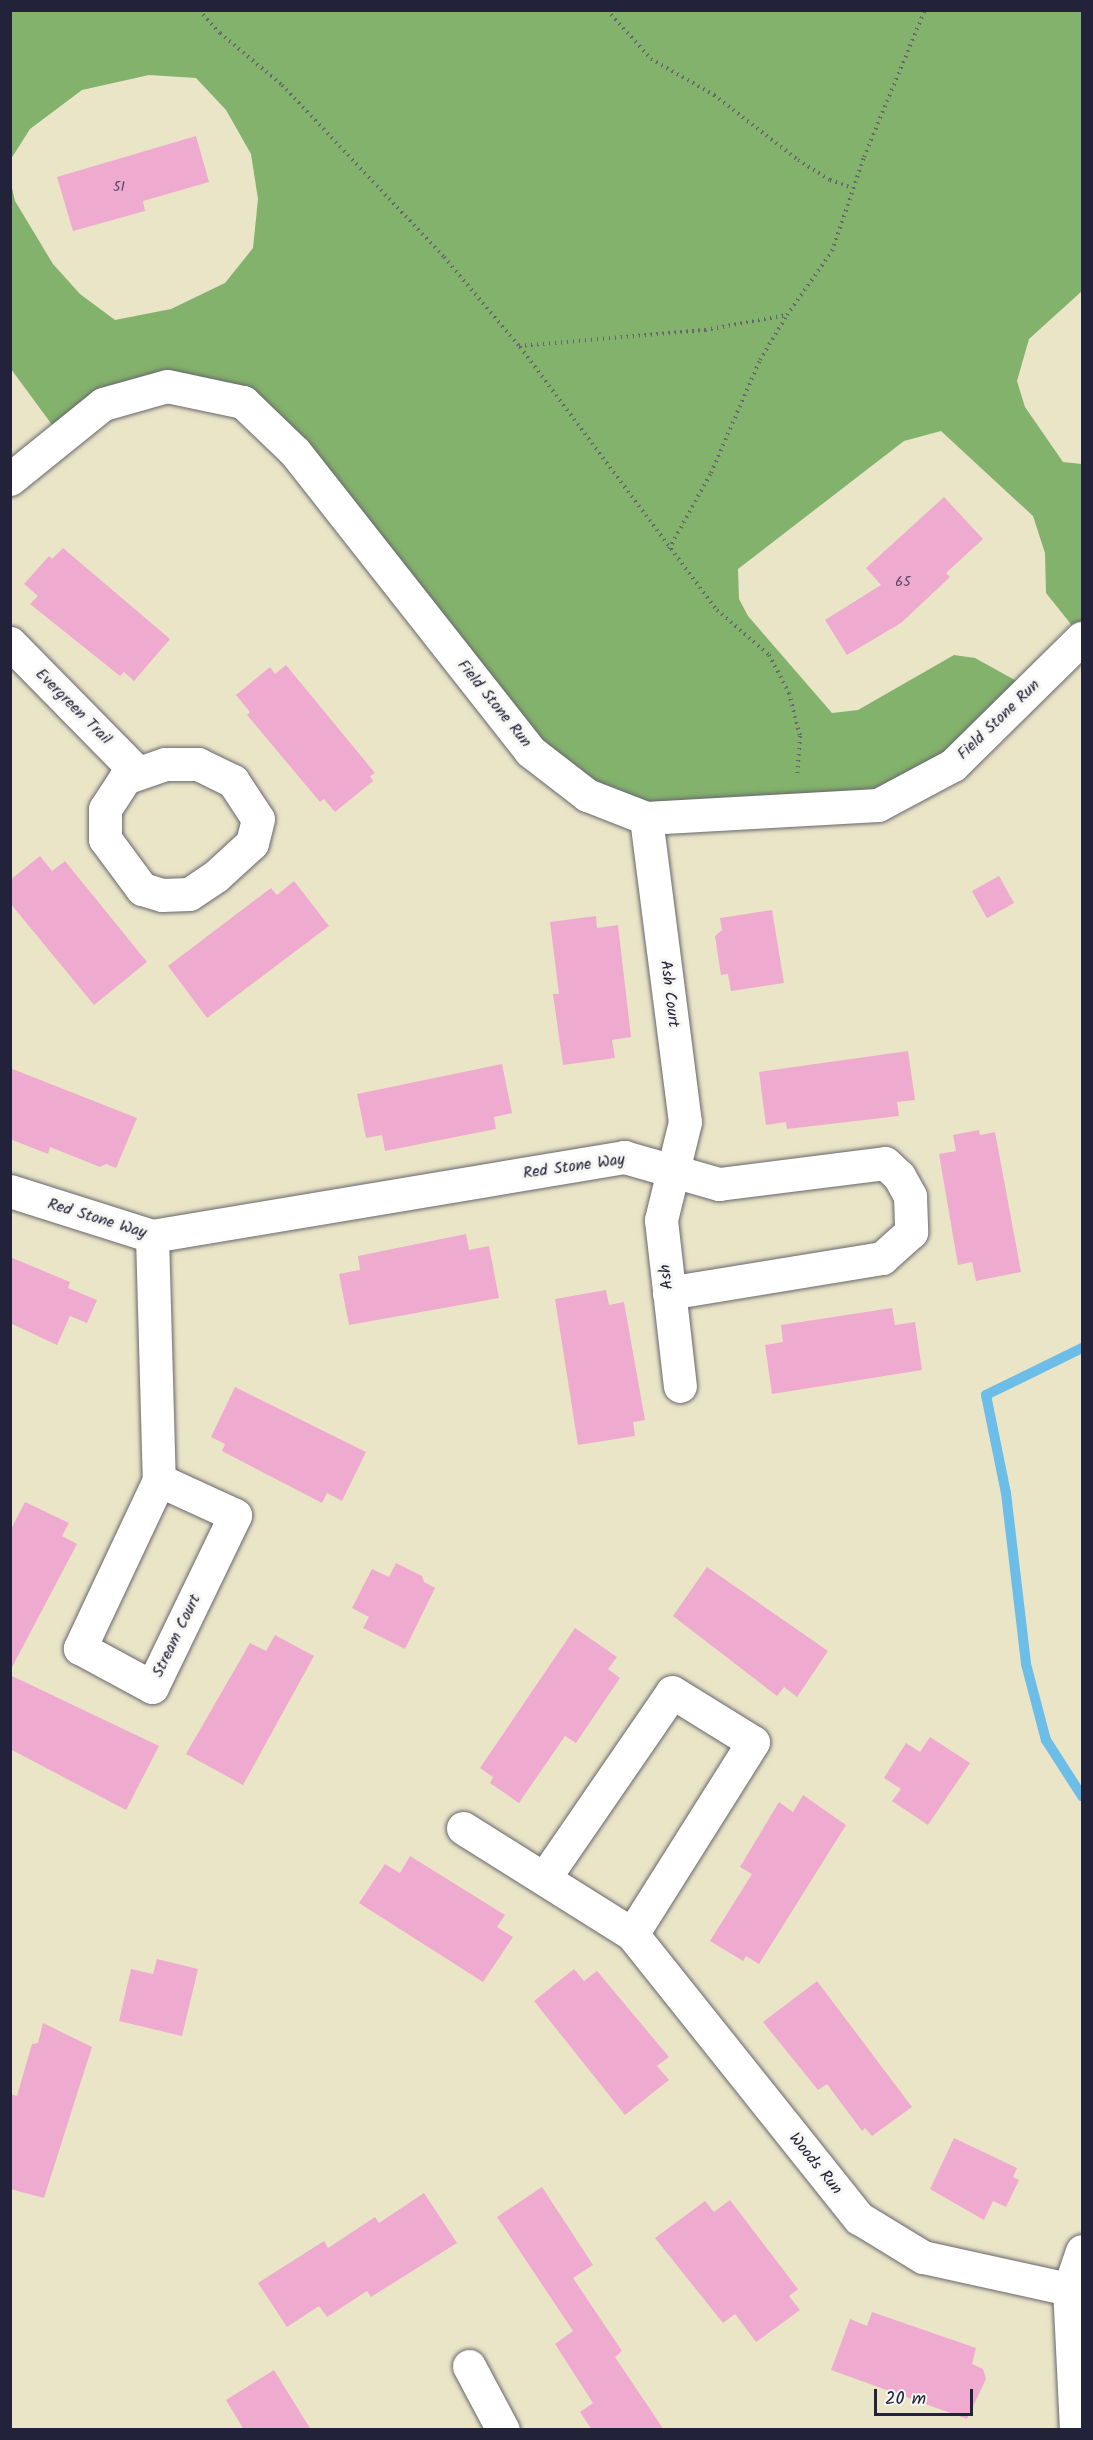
<!DOCTYPE html>
<style>
body{margin:0}
#map{position:relative;width:1093px;height:2440px;overflow:hidden;background:#ebe5c8;font-family:Kalam,sans-serif}
div>[style]{position:absolute}
.forest>*{inset:0;background:#83b26c}
.stream>*{height:10px;margin:-5px;padding:0 5px;transform-origin:5px;border-radius:5px;background:#6cbde7}
.building>*{inset:0;background:#eeabcf;transform-origin:0 0}
.path>*{height:4px;margin-top:-2px;transform-origin:0;background:repeating-linear-gradient(90deg,#68666c 0 1.5px,transparent 0 6px)}
.roads{filter:drop-shadow(0 0 2px #68666c) drop-shadow(0 0 2px #68666c)}
.minor>*{height:33px;margin:-16.5px;padding:0 16.5px;transform-origin:16.5px;border-radius:16.5px;background:#fff}
span{translate:-50% -50%;white-space:nowrap;text-align:center;line-height:1.15;-webkit-text-stroke:6px #f6f6f2;paint-order:stroke}
.number-label{font-size:14px;color:#554460}
.number-label span{-webkit-text-stroke-width:0}
.street-label{font-size:16px;color:#22223b}
.frame{position:absolute;inset:0;border:12px solid #22223b;pointer-events:none}
.scale{position:absolute;left:874px;top:2389px;width:99px;height:27px;box-sizing:border-box;border:3px solid #22223b;border-top:0;padding-left:8px;font-size:18px;line-height:21px;white-space:nowrap;color:#22223b;-webkit-text-stroke:4px #f6f6f2;paint-order:stroke}
</style>
<div id="map">
<div class="forest">
<i style="clip-path:polygon(11px 11px,1082px 11px,1082px 291px,1029px 339px,1017px 381px,1025px 407px,1063px 462px,1082px 464px,1082px 638px,1046px 593px,1045px 553px,1033px 516px,941px 431px,904px 441px,738px 569px,739px 599px,748px 616px,832px 713px,858px 710px,954px 655px,975px 658px,1031px 689px,878px 805px,646px 818px,587px 795px,243px 402px,167px 386px,61px 437px,11px 369px,10px 179px,15px 201px,53px 264px,80px 294px,115px 320px,171px 309px,225px 283px,253px 248px,258px 199px,251px 154px,226px 110px,196px 78px,149px 75px,82px 90px,30px 129px,11px 159px)"></i>
</div>
<div class="stream">
<i style="left:1082px;top:1348px;width:107px;rotate:153.9deg"></i>
<i style="left:986px;top:1395px;width:100px;rotate:78.5deg"></i>
<i style="left:1006px;top:1493px;width:172px;rotate:83.3deg"></i>
<i style="left:1026px;top:1664px;width:79px;rotate:75.3deg"></i>
<i style="left:1046px;top:1740px;width:67px;rotate:57.3deg"></i>
</div>
<div class="building">
<i style="clip-path:polygon(196px 136px,209px 182px,143px 201px,145px 211px,73px 231px,57px 177px)"></i>
<i style="clip-path:polygon(944px 497px,983px 539px,946px 573px,950px 577px,901px 623px,847px 655px,825px 620px,881px 585px,866px 568px)"></i>
<i style="clip-path:polygon(63px 548px,170px 639px,134px 681px,124px 672px,120px 676px,30px 604px,38px 596px,24px 584px,49px 556px,52px 559px)"></i>
<i style="clip-path:polygon(286px 665px,375px 773px,370px 776px,373px 781px,335px 812px,324px 799px,320px 802px,247px 715px,250px 712px,236px 695px,270px 667px,275px 674px)"></i>
<i style="clip-path:polygon(40px 856px,52px 871px,65px 861px,147px 962px,94px 1005px,10px 903px,10px 880px)"></i>
<i style="left:999px;top:876px;width:31px;height:31px;rotate:61deg"></i>
<i style="clip-path:polygon(294px 881px,329px 926px,207px 1018px,168px 966px,271px 888px,277px 895px)"></i>
<i style="clip-path:polygon(772px 910px,784px 983px,731px 991px,728px 974px,721px 975px,715px 936px,722px 930px,720px 918px)"></i>
<i style="clip-path:polygon(596px 916px,597px 928px,618px 925px,631px 1037px,612px 1040px,615px 1058px,563px 1065px,553px 994px,559px 994px,550px 922px)"></i>
<i style="clip-path:polygon(908px 1051px,915px 1100px,897px 1102px,899px 1116px,787px 1129px,786px 1122px,766px 1125px,759px 1072px)"></i>
<i style="clip-path:polygon(502px 1064px,512px 1113px,494px 1117px,496px 1129px,385px 1151px,382px 1135px,366px 1138px,357px 1094px)"></i>
<i style="clip-path:polygon(10px 1068px,137px 1118px,116px 1168px,106px 1164px,100px 1167px,50px 1147px,48px 1154px,10px 1139px)"></i>
<i style="clip-path:polygon(979px 1130px,980px 1135px,995px 1132px,1021px 1272px,976px 1281px,972px 1262px,958px 1265px,939px 1154px,956px 1151px,953px 1135px)"></i>
<i style="clip-path:polygon(466px 1234px,469px 1250px,489px 1246px,499px 1298px,349px 1325px,339px 1274px,360px 1270px,358px 1256px)"></i>
<i style="clip-path:polygon(10px 1257px,70px 1282px,68px 1288px,97px 1300px,87px 1323px,70px 1316px,57px 1345px,10px 1323px)"></i>
<i style="clip-path:polygon(606px 1290px,609px 1305px,624px 1302px,645px 1420px,633px 1422px,635px 1436px,578px 1445px,555px 1299px)"></i>
<i style="clip-path:polygon(892px 1308px,895px 1325px,915px 1322px,922px 1370px,772px 1394px,765px 1345px,783px 1342px,781px 1325px)"></i>
<i style="clip-path:polygon(235px 1387px,366px 1452px,342px 1501px,327px 1493px,322px 1503px,222px 1451px,225px 1444px,211px 1437px)"></i>
<i style="clip-path:polygon(25px 1502px,69px 1523px,62px 1536px,77px 1544px,10px 1671px,10px 1531px)"></i>
<i style="clip-path:polygon(396px 1563px,422px 1576px,424px 1582px,435px 1588px,405px 1649px,363px 1628px,369px 1617px,352px 1608px,372px 1569px,389px 1577px)"></i>
<i style="clip-path:polygon(707px 1567px,828px 1651px,797px 1697px,784px 1687px,777px 1696px,673px 1616px)"></i>
<i style="clip-path:polygon(575px 1628px,617px 1657px,608px 1669px,620px 1678px,576px 1743px,565px 1736px,519px 1803px,490px 1783px,493px 1777px,480px 1768px)"></i>
<i style="clip-path:polygon(275px 1635px,314px 1656px,243px 1785px,186px 1754px,250px 1643px,266px 1651px)"></i>
<i style="clip-path:polygon(10px 1675px,159px 1746px,126px 1810px,10px 1749px)"></i>
<i style="clip-path:polygon(930px 1737px,970px 1763px,928px 1825px,892px 1801px,901px 1789px,884px 1778px,906px 1743px,920px 1752px)"></i>
<i style="clip-path:polygon(803px 1795px,846px 1825px,759px 1964px,746px 1956px,743px 1961px,710px 1941px,752px 1874px,740px 1867px,779px 1802px,793px 1812px)"></i>
<i style="clip-path:polygon(410px 1856px,505px 1915px,497px 1927px,513px 1937px,483px 1982px,359px 1903px,385px 1864px,400px 1873px)"></i>
<i style="clip-path:polygon(157px 1959px,198px 1969px,182px 2036px,119px 2021px,131px 1969px,153px 1974px)"></i>
<i style="clip-path:polygon(574px 1969px,584px 1981px,597px 1971px,669px 2057px,657px 2066px,669px 2080px,625px 2115px,534px 2001px)"></i>
<i style="clip-path:polygon(817px 1981px,912px 2107px,872px 2136px,865px 2128px,862px 2131px,827px 2084px,818px 2090px,763px 2022px)"></i>
<i style="clip-path:polygon(43px 2023px,92px 2047px,44px 2198px,10px 2189px,10px 2094px,17px 2096px,32px 2044px,38px 2043px)"></i>
<i style="clip-path:polygon(954px 2138px,1017px 2168px,1013px 2177px,1019px 2180px,1006px 2207px,993px 2201px,984px 2220px,930px 2189px)"></i>
<i style="clip-path:polygon(542px 2187px,593px 2265px,573px 2278px,622px 2351px,615px 2357px,664px 2430px,592px 2430px,580px 2412px,593px 2403px,555px 2344px,573px 2331px,497px 2217px)"></i>
<i style="clip-path:polygon(424px 2193px,457px 2243px,371px 2297px,367px 2291px,327px 2317px,319px 2306px,287px 2327px,258px 2283px,324px 2241px,328px 2248px,375px 2217px,379px 2223px)"></i>
<i style="clip-path:polygon(730px 2200px,798px 2289px,789px 2296px,800px 2310px,756px 2342px,735px 2314px,723px 2323px,655px 2238px,705px 2201px,714px 2212px)"></i>
<i style="clip-path:polygon(872px 2312px,976px 2348px,972px 2364px,983px 2369px,986px 2379px,967px 2419px,831px 2370px,850px 2319px,867px 2326px)"></i>
<i style="clip-path:polygon(274px 2370px,311px 2430px,244px 2430px,226px 2400px)"></i>
</div>
<div class="path">
<i style="left:199px;top:10px;width:31px;rotate:48deg"></i>
<i style="left:220px;top:33px;width:81px;rotate:40deg"></i>
<i style="left:282px;top:85px;width:236px;rotate:46.7deg"></i>
<i style="left:444px;top:257px;width:116px;rotate:49.9deg"></i>
<i style="left:519px;top:346px;width:187px;rotate:-4.9deg"></i>
<i style="left:705px;top:330px;width:83px;rotate:-10.4deg"></i>
<i style="left:787px;top:315px;width:78px;rotate:-54.9deg"></i>
<i style="left:832px;top:251px;width:99px;rotate:-71.2deg"></i>
<i style="left:864px;top:157px;width:159px;rotate:-67.5deg"></i>
<i style="left:607px;top:10px;width:66px;rotate:48.1deg"></i>
<i style="left:651px;top:59px;width:73px;rotate:29.7deg"></i>
<i style="left:714px;top:95px;width:106px;rotate:37.7deg"></i>
<i style="left:798px;top:160px;width:38px;rotate:32deg"></i>
<i style="left:830px;top:180px;width:24px;rotate:19deg"></i>
<i style="left:520px;top:347px;width:329px;rotate:53.2deg"></i>
<i style="left:717px;top:610px;width:69px;rotate:40.9deg"></i>
<i style="left:769px;top:655px;width:43px;rotate:62.2deg"></i>
<i style="left:789px;top:693px;width:44px;rotate:75.7deg"></i>
<i style="left:800px;top:736px;width:41px;rotate:94.2deg"></i>
<i style="left:669px;top:549px;width:87px;rotate:-61.1deg"></i>
<i style="left:711px;top:473px;width:123px;rotate:-66.6deg"></i>
<i style="left:760px;top:360px;width:52px;rotate:-59deg"></i>
</div>
<div class="roads">
<div class="minor">
<i style="left:10px;top:479px;width:119px;rotate:-38.9deg"></i>
<i style="left:103px;top:404px;width:66px;rotate:-15.7deg"></i>
<i style="left:167px;top:386px;width:78px;rotate:11.9deg"></i>
<i style="left:243px;top:402px;width:72px;rotate:43.9deg"></i>
<i style="left:295px;top:452px;width:380px;rotate:51.8deg"></i>
<i style="left:530px;top:751px;width:72px;rotate:37.7deg"></i>
<i style="left:587px;top:795px;width:63px;rotate:21.3deg"></i>
<i style="left:646px;top:818px;width:232px;rotate:-3.2deg"></i>
<i style="left:878px;top:805px;width:85px;rotate:-28.1deg"></i>
<i style="left:953px;top:765px;width:181px;rotate:-44.6deg"></i>
<i style="left:10px;top:643px;width:180px;rotate:45.5deg"></i>
<i style="left:165px;top:764px;width:33px"></i>
<i style="left:198px;top:764px;width:39px;rotate:26deg"></i>
<i style="left:233px;top:781px;width:45px;rotate:56.7deg"></i>
<i style="left:258px;top:819px;width:25px;rotate:104deg"></i>
<i style="left:252px;top:843px;width:49px;rotate:137.5deg"></i>
<i style="left:216px;top:876px;width:32px;rotate:146deg"></i>
<i style="left:189px;top:894px;width:27px;rotate:178deg"></i>
<i style="left:162px;top:895px;width:21px;rotate:-163deg"></i>
<i style="left:142px;top:889px;width:62px;rotate:-126.5deg"></i>
<i style="left:105px;top:839px;width:30px;rotate:-90deg"></i>
<i style="left:105px;top:809px;width:37px;rotate:-57deg"></i>
<i style="left:125px;top:778px;width:42px;rotate:-19.3deg"></i>
<i style="left:646px;top:818px;width:306px;rotate:82.7deg"></i>
<i style="left:685px;top:1122px;width:101px;rotate:103.8deg"></i>
<i style="left:661px;top:1220px;width:167px;rotate:83.5deg"></i>
<i style="left:10px;top:1191px;width:149px;rotate:17.6deg"></i>
<i style="left:152px;top:1236px;width:479px;rotate:-9.5deg"></i>
<i style="left:624px;top:1157px;width:99px;rotate:15.9deg"></i>
<i style="left:719px;top:1184px;width:167px;rotate:-7.2deg"></i>
<i style="left:885px;top:1163px;width:19px;rotate:43deg"></i>
<i style="left:899px;top:1176px;width:23px;rotate:61deg"></i>
<i style="left:910px;top:1196px;width:36px;rotate:88deg"></i>
<i style="left:911px;top:1232px;width:39px;rotate:138deg"></i>
<i style="left:882px;top:1258px;width:216px;rotate:170.7deg"></i>
<i style="left:152px;top:1236px;width:244px;rotate:88.4deg"></i>
<i style="left:159px;top:1480px;width:186px;rotate:115.2deg"></i>
<i style="left:80px;top:1648px;width:82px;rotate:28.4deg"></i>
<i style="left:152px;top:1687px;width:191px;rotate:-64.2deg"></i>
<i style="left:235px;top:1515px;width:84px;rotate:-155.3deg"></i>
<i style="left:463px;top:1828px;width:199px;rotate:32.1deg"></i>
<i style="left:632px;top:1934px;width:364px;rotate:51.4deg"></i>
<i style="left:859px;top:2218px;width:75px;rotate:31.4deg"></i>
<i style="left:923px;top:2257px;width:149px;rotate:12.4deg"></i>
<i style="left:545px;top:1877px;width:224px;rotate:-55.5deg"></i>
<i style="left:672px;top:1692px;width:95px;rotate:31.7deg"></i>
<i style="left:753px;top:1742px;width:227px;rotate:122.2deg"></i>
<i style="left:469px;top:2366px;width:72px;rotate:62deg"></i>
<i style="left:1076px;top:2430px;width:141px;rotate:-92.8deg"></i>
<i style="left:1069px;top:2289px;width:40px;rotate:-71.1deg"></i>
</div>
</div>
<div class="number-label">
<span style="left:119px;top:187px">51</span>
<span style="left:903px;top:582px">65</span>
</div>
<div class="street-label">
<span style="left:494px;top:704px;rotate:51deg">Field Stone Run</span>
<span style="left:73px;top:707px;rotate:45deg">Evergreen Trail</span>
<span style="left:999px;top:720px;rotate:-44deg">Field Stone Run</span>
<span style="left:669px;top:994px;rotate:83deg">Ash Court</span>
<span style="left:574px;top:1167px;rotate:-8deg">Red Stone Way</span>
<span style="left:97px;top:1219px;rotate:17deg">Red Stone Way</span>
<span style="left:667px;top:1277px;rotate:-97deg">Ash</span>
<span style="left:177px;top:1636px;rotate:-64deg">Stream Court</span>
<span style="left:815px;top:2164px;rotate:51deg">Woods Run</span>
</div>
<div class="frame"></div>
<div class="scale">20 m</div>
</div>
